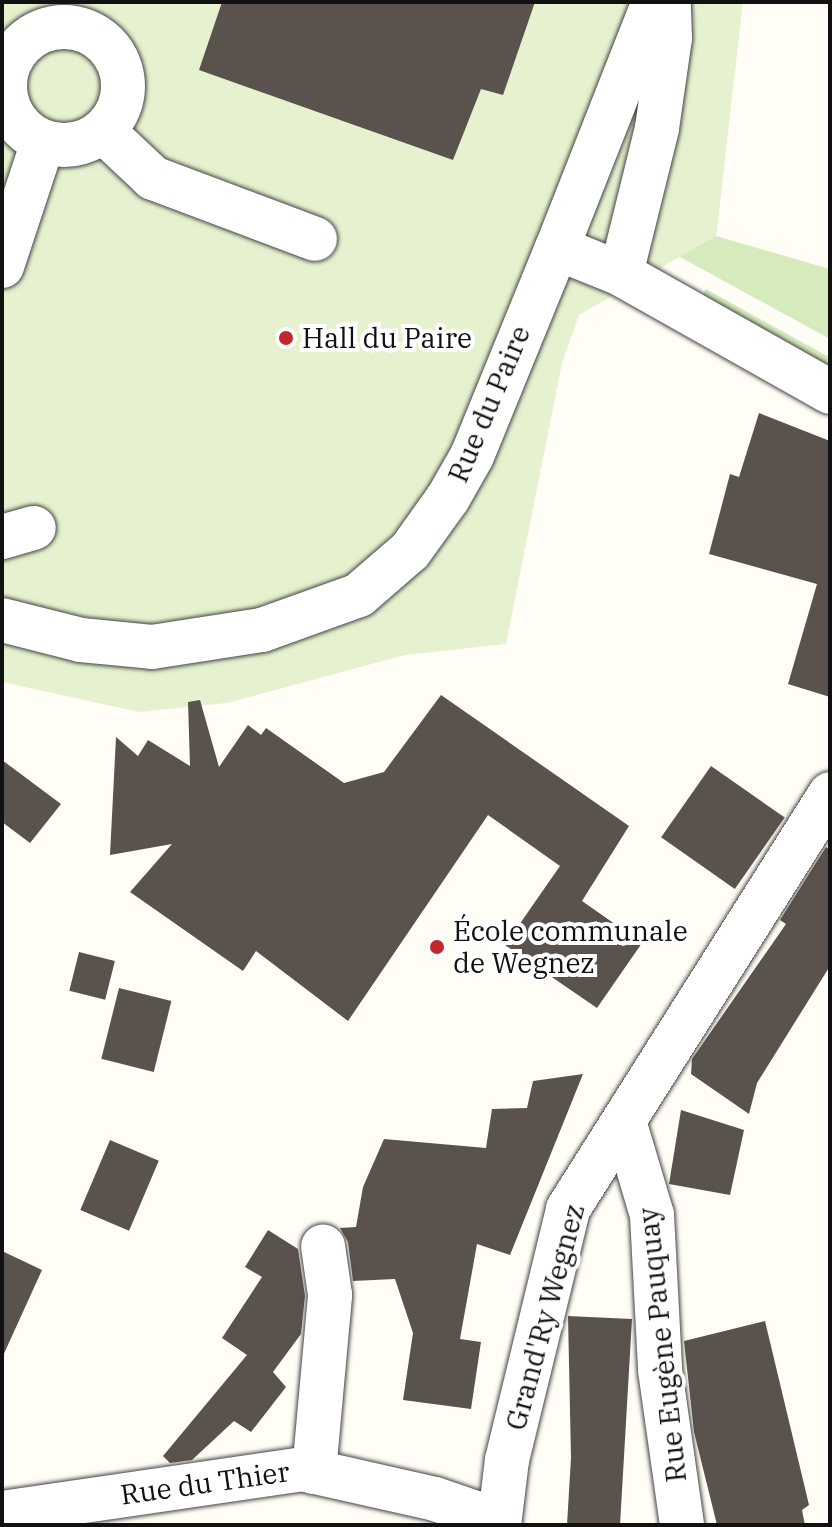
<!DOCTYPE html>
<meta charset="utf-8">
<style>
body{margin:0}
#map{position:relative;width:832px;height:1527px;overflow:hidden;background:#fffdf5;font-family:"IBM Plex Serif",serif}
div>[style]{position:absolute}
.green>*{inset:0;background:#d5ebbd;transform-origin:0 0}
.pitch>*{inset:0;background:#e6f2cf}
.building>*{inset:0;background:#5a524d;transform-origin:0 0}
.roads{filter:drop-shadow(0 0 2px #444) drop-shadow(0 0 2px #444)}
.minor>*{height:44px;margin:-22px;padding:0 22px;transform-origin:22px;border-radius:22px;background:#fff}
.minor>.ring{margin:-22px;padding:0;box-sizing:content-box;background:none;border:44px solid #fff;border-radius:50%}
.dots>*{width:22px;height:22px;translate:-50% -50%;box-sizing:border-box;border:4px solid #fff;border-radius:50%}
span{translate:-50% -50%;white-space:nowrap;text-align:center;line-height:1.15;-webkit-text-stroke:8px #fff;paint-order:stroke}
.poi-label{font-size:28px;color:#111}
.left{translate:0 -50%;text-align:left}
.street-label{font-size:28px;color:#111}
.frame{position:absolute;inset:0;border:4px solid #111;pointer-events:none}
</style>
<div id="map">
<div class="green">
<i style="clip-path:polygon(737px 47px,716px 236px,830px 269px,830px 339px,680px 257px)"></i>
<i style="left:706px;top:289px;width:141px;height:14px;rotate:29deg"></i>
</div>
<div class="pitch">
<i style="clip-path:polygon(2px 2px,743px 2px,716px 236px,579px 315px,562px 363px,506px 644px,405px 655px,227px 703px,139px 712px,2px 682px)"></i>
</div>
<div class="building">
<i style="clip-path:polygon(222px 2px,535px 2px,503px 95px,481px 89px,453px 160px,199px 70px)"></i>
<i style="clip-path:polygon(759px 413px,830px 441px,830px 697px,788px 684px,817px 584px,709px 554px,730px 474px,739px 477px)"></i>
<i style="clip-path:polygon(441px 695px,629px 826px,582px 901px,642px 943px,597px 1008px,505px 945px,560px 866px,488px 815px,348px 1021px,256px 951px,243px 971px,130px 892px,172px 844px,110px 855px,116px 737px,138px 756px,148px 740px,190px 766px,188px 702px,200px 700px,219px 767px,248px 725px,261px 735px,266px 728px,344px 783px,384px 772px)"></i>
<i style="clip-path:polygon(2px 760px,61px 804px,30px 843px,2px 822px)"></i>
<i style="left:711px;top:766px;width:90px;height:87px;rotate:35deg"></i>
<i style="clip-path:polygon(826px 847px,830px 850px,830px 966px,757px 1083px,749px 1114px,691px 1074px,692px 1059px,786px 924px,780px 920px)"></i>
<i style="left:79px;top:952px;width:37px;height:40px;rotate:14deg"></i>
<i style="left:119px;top:988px;width:54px;height:73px;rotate:14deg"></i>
<i style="clip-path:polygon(583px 1074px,510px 1255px,477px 1244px,460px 1339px,481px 1342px,471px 1409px,403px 1400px,413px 1333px,395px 1279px,353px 1281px,348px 1242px,340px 1228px,356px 1227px,363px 1187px,384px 1139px,486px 1148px,492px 1109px,527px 1108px,533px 1081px)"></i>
<i style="clip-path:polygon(681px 1110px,744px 1130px,730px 1195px,669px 1184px)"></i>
<i style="left:110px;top:1140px;width:53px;height:76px;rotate:23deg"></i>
<i style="clip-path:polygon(268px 1230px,298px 1249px,305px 1296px,301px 1334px,273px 1372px,286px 1387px,251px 1432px,234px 1421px,192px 1460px,170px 1463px,163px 1456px,247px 1355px,222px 1338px,262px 1277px,245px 1267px)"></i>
<i style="clip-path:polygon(2px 1251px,42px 1270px,2px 1358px)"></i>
<i style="clip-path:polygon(568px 1316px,632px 1319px,620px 1525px,567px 1525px,571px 1458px)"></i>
<i style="clip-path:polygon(765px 1321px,809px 1505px,802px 1510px,805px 1525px,717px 1525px,694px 1432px,684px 1341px)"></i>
</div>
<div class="roads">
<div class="minor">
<i class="ring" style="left:5px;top:27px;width:74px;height:74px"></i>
<i style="left:103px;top:131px;width:69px;rotate:43.2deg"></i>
<i style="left:153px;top:178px;width:173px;rotate:20.6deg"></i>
<i style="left:557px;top:248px;width:264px;rotate:-68.5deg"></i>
<i style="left:2px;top:266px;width:131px;rotate:-71.7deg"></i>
<i style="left:621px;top:274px;width:150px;rotate:-76.1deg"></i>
<i style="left:657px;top:128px;width:91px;rotate:-81.8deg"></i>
<i style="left:670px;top:38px;width:36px;rotate:-92deg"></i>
<i style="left:2px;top:537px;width:33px;rotate:-16deg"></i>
<i style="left:2px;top:620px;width:81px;rotate:14.2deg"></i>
<i style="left:81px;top:640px;width:71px;rotate:5.6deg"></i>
<i style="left:152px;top:647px;width:111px;rotate:-8.8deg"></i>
<i style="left:262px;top:630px;width:103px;rotate:-19.8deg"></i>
<i style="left:359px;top:595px;width:67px;rotate:-40.8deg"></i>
<i style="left:410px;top:551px;width:65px;rotate:-54.4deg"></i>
<i style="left:448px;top:498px;width:48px;rotate:-60.3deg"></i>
<i style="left:472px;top:456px;width:225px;rotate:-67.8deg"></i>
<i style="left:557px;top:248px;width:69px;rotate:22.1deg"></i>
<i style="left:621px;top:274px;width:240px;rotate:29.4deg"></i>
<i style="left:624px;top:1121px;width:98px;rotate:73.4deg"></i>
<i style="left:652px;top:1215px;width:155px;rotate:87deg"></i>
<i style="left:660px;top:1370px;width:157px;rotate:81.9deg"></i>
<i style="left:314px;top:1472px;width:178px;rotate:-84.8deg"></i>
<i style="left:330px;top:1295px;width:49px;rotate:-98.1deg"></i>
<i style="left:2px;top:1513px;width:303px;rotate:-8.3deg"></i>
<i style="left:302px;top:1469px;width:136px;rotate:12.7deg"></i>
<i style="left:435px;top:1499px;width:68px;rotate:19deg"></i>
<i style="left:499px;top:1525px;width:65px;rotate:-83deg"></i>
<i style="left:507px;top:1460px;width:258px;rotate:-76.3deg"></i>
<i style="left:568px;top:1209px;width:491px;rotate:-57.7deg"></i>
</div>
</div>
<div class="dots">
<i style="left:286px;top:338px;background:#c4262e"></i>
<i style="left:437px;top:947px;background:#c4262e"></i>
</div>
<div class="poi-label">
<span class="left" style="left:302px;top:338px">Hall du Paire</span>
<span class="left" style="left:453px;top:947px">École communale<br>de Wegnez</span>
</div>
<div class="street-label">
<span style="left:489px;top:404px;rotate:-67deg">Rue du Paire</span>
<span style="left:545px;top:1317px;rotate:-75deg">Grand'Ry Wegnez</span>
<span style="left:662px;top:1345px;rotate:-96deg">Rue Eugène Pauquay</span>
<span style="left:205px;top:1483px;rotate:-8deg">Rue du Thier</span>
</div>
<div class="frame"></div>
</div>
